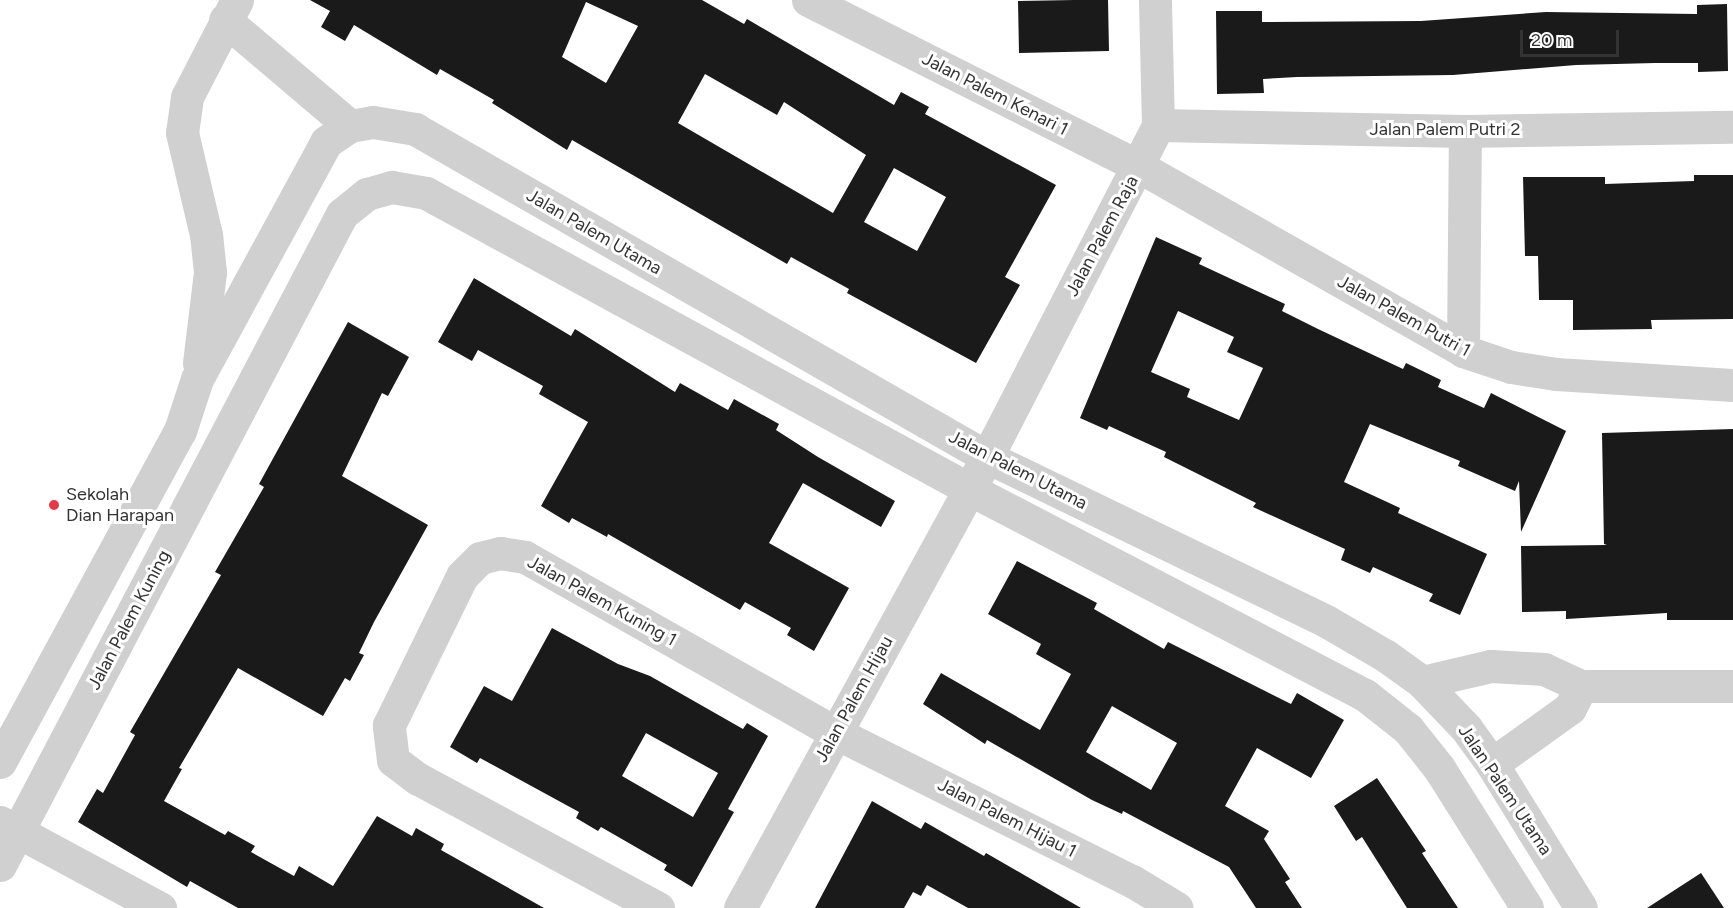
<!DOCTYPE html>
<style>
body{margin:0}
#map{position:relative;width:1733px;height:908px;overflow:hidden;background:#fff;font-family:Figtree,sans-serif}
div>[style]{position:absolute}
.building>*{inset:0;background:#1a1a1a}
.minor>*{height:33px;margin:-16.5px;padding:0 16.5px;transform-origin:16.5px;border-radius:16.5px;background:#d0d0d0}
.dots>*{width:16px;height:16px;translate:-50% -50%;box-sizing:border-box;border:3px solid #fff;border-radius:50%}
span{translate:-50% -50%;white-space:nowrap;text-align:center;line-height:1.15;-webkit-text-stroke:6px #fff;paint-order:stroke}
.street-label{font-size:18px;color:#333}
.poi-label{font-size:18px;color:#333}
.left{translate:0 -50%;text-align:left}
.scale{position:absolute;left:1520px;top:30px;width:99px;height:27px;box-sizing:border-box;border:3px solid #333;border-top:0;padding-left:8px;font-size:18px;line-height:21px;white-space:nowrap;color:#333;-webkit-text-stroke:4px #fff;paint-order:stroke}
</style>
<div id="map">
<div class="building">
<i style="clip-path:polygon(evenodd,310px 0,702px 0,744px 24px,747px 19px,894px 105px,901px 92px,929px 107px,925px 114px,1056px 185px,1005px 277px,1020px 285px,976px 363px,847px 293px,849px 289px,791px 257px,787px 264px,572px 140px,567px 150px,492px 103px,494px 100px,440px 69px,437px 75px,354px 25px,345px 41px,321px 27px,330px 11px,310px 0,586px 2px,638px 26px,606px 83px,562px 57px,586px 2px,310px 0,705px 74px,777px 115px,784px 102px,866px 155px,833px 213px,678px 123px,705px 74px,310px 0,894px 168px,946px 197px,917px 251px,864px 222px,894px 168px)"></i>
<i style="clip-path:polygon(1074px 0,1108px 0,1109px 51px,1019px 53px,1018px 1px)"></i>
<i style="clip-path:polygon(1727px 4px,1728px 71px,1698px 72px,1698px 63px,1655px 63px,1576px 65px,1453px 75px,1297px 77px,1263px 79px,1264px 93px,1217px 94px,1216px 11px,1262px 11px,1262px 22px,1421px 21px,1546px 12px,1697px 14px,1697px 5px)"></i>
<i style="clip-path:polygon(1694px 175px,1733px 175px,1733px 319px,1651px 320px,1652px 329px,1573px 330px,1573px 300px,1539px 300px,1538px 256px,1525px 256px,1523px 177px,1605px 177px,1605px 184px,1694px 181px)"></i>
<i style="clip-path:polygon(evenodd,1156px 237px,1202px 258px,1199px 264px,1285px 304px,1282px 311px,1318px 329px,1403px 369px,1406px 363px,1441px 380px,1438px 387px,1484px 408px,1491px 393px,1566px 431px,1521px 532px,1519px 481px,1515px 491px,1458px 466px,1460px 461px,1370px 424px,1344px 482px,1400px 508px,1398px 513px,1487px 554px,1460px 615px,1429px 601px,1433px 594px,1373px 567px,1370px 573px,1341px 560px,1345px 549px,1253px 507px,1256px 503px,1164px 457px,1166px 452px,1109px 426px,1107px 430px,1080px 418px,1156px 237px,1178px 311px,1234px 337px,1227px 352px,1263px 368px,1239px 420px,1187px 397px,1190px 389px,1151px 372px,1178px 311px)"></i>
<i style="clip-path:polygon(474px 278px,571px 336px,575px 329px,675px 392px,680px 383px,728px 410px,734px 399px,779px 424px,776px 430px,818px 457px,895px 501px,881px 527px,803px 483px,769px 543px,849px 588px,814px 651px,787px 635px,791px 628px,745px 602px,740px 610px,608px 534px,607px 537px,572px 518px,569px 523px,541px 506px,588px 422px,539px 394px,543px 386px,478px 350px,472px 361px,438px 342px)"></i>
<i style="clip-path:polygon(348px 322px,409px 357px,388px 396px,382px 393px,342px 476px,428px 525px,374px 622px,359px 653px,364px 655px,350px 681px,345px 678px,323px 716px,238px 668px,179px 768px,182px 769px,164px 801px,225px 835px,228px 831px,255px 846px,251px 852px,294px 876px,299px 866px,333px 886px,377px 816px,412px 836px,416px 828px,444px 844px,441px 850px,544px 908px,238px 908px,190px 881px,187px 887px,78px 822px,97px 789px,103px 793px,135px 735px,130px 732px,221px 575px,215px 572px,264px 487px,259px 484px)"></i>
<i style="clip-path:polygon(1733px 429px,1733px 620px,1667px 620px,1667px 613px,1566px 619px,1566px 611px,1522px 612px,1521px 546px,1607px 545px,1604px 544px,1602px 433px)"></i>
<i style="clip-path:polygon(evenodd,1017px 561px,1097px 603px,1094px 609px,1164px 649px,1168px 642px,1291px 704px,1297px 693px,1344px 720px,1311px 778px,1257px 748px,1225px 806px,1269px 831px,1264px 839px,1290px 879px,1285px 882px,1302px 908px,1256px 908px,1229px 867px,1123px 811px,1122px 814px,1092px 800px,987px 740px,985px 744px,923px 704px,941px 673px,1040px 730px,1071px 674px,1036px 654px,1041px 644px,988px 614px,1017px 561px,1112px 706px,1177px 743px,1151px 790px,1086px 752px,1112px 706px)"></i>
<i style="clip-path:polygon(evenodd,552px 628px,618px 664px,650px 676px,743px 729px,747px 723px,768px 736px,728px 809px,734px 812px,692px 887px,664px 870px,667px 865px,601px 827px,598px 831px,576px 818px,579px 812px,480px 758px,477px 763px,450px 747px,484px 686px,512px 701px,552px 628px,646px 733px,718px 773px,693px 817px,622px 776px,646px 733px)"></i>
<i style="clip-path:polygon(1377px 778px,1426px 851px,1422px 853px,1458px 908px,1407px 908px,1362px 837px,1356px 841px,1334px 806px)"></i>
<i style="clip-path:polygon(872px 801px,921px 829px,925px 822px,984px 856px,986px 853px,1081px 908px,968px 908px,927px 885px,921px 896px,913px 892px,904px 908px,815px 908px)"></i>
<i style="clip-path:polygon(1701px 873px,1724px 908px,1647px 908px)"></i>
</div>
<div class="minor">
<i style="left:808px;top:0;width:369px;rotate:26.7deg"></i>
<i style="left:1138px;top:166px;width:374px;rotate:29.6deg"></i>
<i style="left:1463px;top:351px;width:51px;rotate:18.4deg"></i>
<i style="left:1511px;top:367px;width:46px;rotate:8.8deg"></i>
<i style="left:1556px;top:374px;width:177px;rotate:3.6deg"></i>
<i style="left:225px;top:20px;width:164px;rotate:40.3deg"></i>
<i style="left:1158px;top:125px;width:307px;rotate:1.1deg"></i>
<i style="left:1465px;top:131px;width:268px;rotate:-0.9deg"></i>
<i style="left:1463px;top:351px;width:220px;rotate:-89.5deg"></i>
<i style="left:199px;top:363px;width:92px;rotate:-83.1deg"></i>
<i style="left:210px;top:272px;width:37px;rotate:-96deg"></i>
<i style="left:206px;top:235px;width:105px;rotate:-103.2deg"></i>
<i style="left:182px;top:133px;width:36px;rotate:-82deg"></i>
<i style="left:187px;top:97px;width:109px;rotate:-62.7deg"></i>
<i style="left:1422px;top:682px;width:71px;rotate:-13.1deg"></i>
<i style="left:1491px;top:666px;width:53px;rotate:3.2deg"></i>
<i style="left:1544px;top:669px;width:41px;rotate:24.7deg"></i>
<i style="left:1581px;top:686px;width:152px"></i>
<i style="left:0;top:762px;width:377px;rotate:-61.5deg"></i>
<i style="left:180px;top:431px;width:55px;rotate:-71.9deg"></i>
<i style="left:197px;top:379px;width:270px;rotate:-61.4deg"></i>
<i style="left:326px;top:142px;width:29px;rotate:-34deg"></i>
<i style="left:350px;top:126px;width:23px;rotate:-10deg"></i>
<i style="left:373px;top:122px;width:43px;rotate:9.5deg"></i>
<i style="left:415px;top:129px;width:659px;rotate:29.83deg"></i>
<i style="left:987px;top:457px;width:377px;rotate:25.8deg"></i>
<i style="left:1326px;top:621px;width:69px;rotate:30.3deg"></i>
<i style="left:1386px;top:656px;width:44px;rotate:35.8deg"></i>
<i style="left:1422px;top:682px;width:64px;rotate:46.3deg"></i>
<i style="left:1466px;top:728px;width:44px;rotate:54.2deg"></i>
<i style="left:1492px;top:764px;width:169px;rotate:58.3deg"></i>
<i style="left:1492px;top:764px;width:96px;rotate:-35.7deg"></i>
<i style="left:1570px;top:708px;width:25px;rotate:-63deg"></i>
<i style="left:0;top:822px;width:182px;rotate:28.3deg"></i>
<i style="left:0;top:865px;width:735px;rotate:-62.29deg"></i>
<i style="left:342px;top:214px;width:32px;rotate:-39deg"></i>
<i style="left:367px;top:194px;width:26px;rotate:-16deg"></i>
<i style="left:392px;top:187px;width:35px;rotate:10deg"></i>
<i style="left:426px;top:193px;width:618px;rotate:28.6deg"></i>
<i style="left:969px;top:489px;width:446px;rotate:27.5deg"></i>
<i style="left:1365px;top:695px;width:55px;rotate:38.3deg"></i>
<i style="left:1408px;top:729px;width:50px;rotate:51.5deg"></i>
<i style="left:1439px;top:768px;width:165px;rotate:57.8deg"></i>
<i style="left:658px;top:908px;width:272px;rotate:-151.7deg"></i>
<i style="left:418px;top:779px;width:31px;rotate:-143deg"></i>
<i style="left:393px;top:760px;width:35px;rotate:-97deg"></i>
<i style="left:389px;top:725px;width:166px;rotate:-63.9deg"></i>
<i style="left:462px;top:576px;width:25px;rotate:-45deg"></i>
<i style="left:480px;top:558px;width:21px;rotate:-14deg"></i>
<i style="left:500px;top:553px;width:25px;rotate:9deg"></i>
<i style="left:525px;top:557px;width:357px;rotate:29.5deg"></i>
<i style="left:836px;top:733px;width:331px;rotate:26.6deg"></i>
<i style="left:1132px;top:881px;width:52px;rotate:31deg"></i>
<i style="left:740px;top:908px;width:514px;rotate:-61.29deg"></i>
<i style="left:987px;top:457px;width:373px;rotate:-62.7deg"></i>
<i style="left:1158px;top:125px;width:125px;rotate:-91.4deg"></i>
</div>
<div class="dots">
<i style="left:54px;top:505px;background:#e63946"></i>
</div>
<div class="street-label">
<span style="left:995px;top:94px;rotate:27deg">Jalan Palem Kenari 1</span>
<span style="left:1445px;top:129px">Jalan Palem Putri 2</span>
<span style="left:594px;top:232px;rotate:30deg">Jalan Palem Utama</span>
<span style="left:1102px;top:236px;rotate:-62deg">Jalan Palem Raja</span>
<span style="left:1404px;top:316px;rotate:29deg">Jalan Palem Putri 1</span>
<span style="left:1018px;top:470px;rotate:27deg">Jalan Palem Utama</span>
<span style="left:602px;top:601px;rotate:29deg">Jalan Palem Kuning 1</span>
<span style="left:129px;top:620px;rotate:-62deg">Jalan Palem Kuning</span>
<span style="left:854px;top:699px;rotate:-61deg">Jalan Palem Hijau</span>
<span style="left:1505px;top:790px;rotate:56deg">Jalan Palem Utama</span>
<span style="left:1007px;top:818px;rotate:27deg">Jalan Palem Hijau 1</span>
</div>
<div class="poi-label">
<span class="left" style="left:66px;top:505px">Sekolah<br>Dian Harapan</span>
</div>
<div class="scale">20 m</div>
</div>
